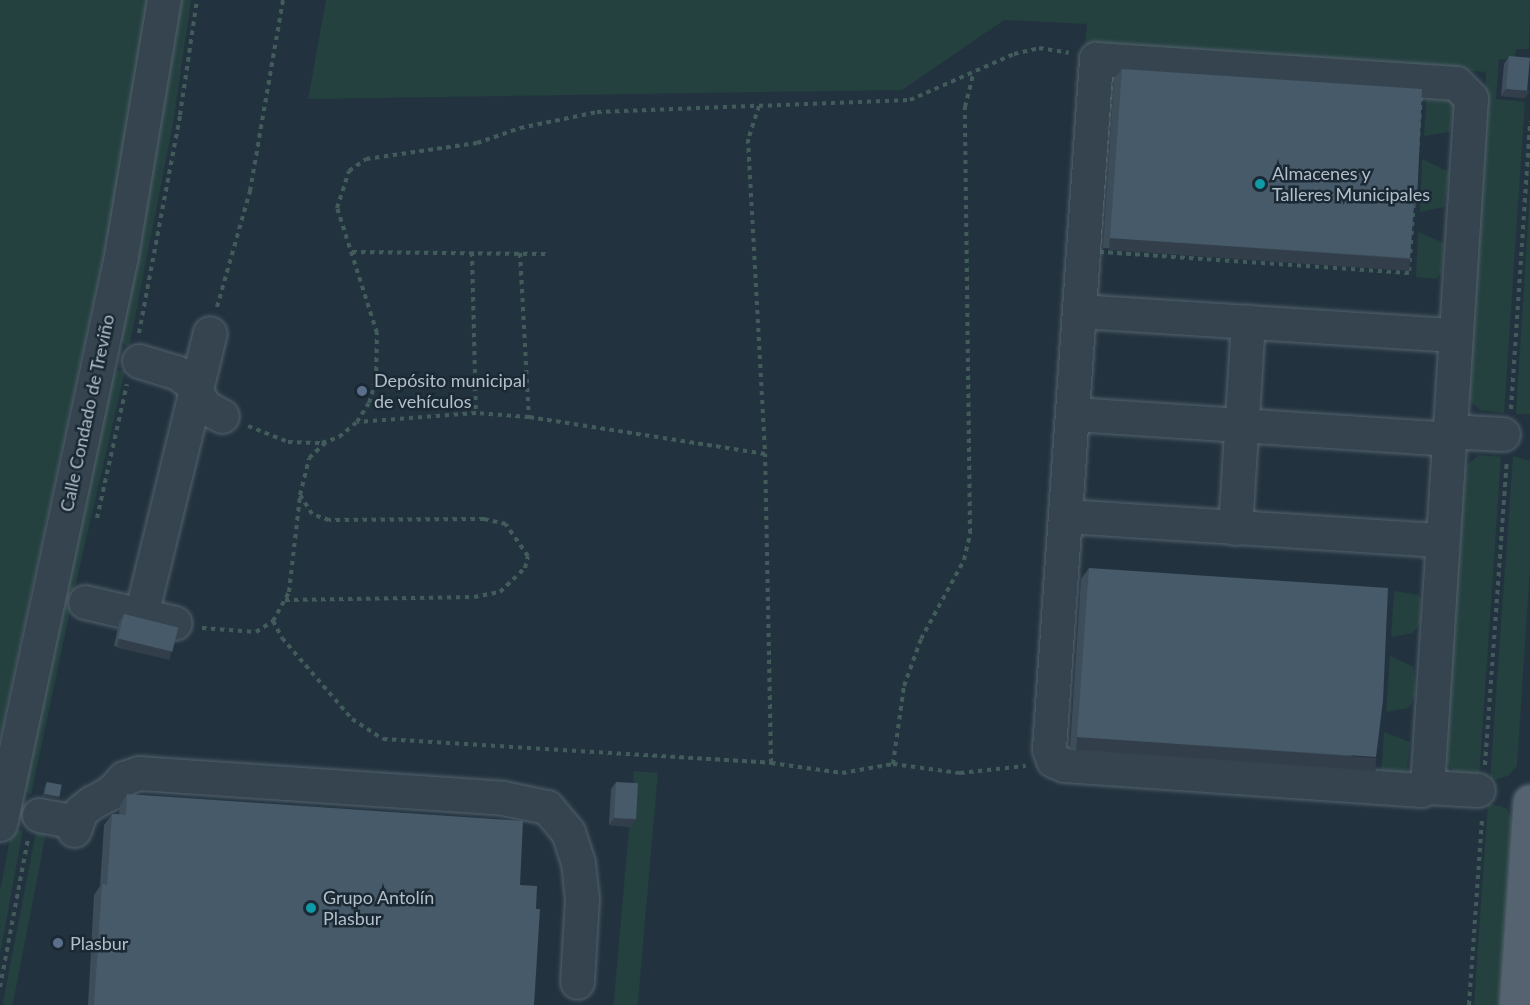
<!DOCTYPE html>
<meta charset="utf-8">
<style>
body{margin:0}
#map{position:relative;width:1530px;height:1005px;overflow:hidden;background:#22333f;font-family:Lato,sans-serif}
div>[style]{position:absolute}
.green>*{inset:0;background:#24403f;transform-origin:0 0}
.path>*{height:4px;margin-top:-2px;transform-origin:0;background:repeating-linear-gradient(90deg,#425c5b 0 4.5px,transparent 0 9px)}
.roads{filter:drop-shadow(0 0 2px #54626d) drop-shadow(0 0 2px #54626d)}
.minor>*{height:33px;margin:-16.5px;padding:0 16.5px;transform-origin:16.5px;border-radius:16.5px;background:#36444f}
.major>*{height:33px;margin:-16.5px;padding:0 16.5px;transform-origin:16.5px;border-radius:16.5px;background:#54636f}
.wall>*{inset:0;background:#3d4d5a}
.shaded-wall>*{inset:0;background:#323f4a;transform-origin:0 0}
.building>*{inset:0;background:#475a69;transform-origin:0 0}
.dots>*{width:16px;height:16px;translate:-50% -50%;box-sizing:border-box;border:3px solid #1b2934;border-radius:50%}
span{translate:-50% -50%;white-space:nowrap;text-align:center;line-height:1.15;-webkit-text-stroke:5px #1b2934;paint-order:stroke}
.poi-label{font-size:18px;color:#b2bfca}
.left{translate:0 -50%;text-align:left}
.street-label{font-size:18px;color:#b2bfca}
</style>
<div id="map">
<div class="green">
<i style="clip-path:polygon(0 0,148px 0,114px 206px,0 738px)"></i>
<i style="clip-path:polygon(180px 0,191px 0,173px 123px,129px 348px,121px 341px)"></i>
<i style="clip-path:polygon(326px 0,1530px 0,1529px 49px,1516px 49px,1514px 60px,1499px 59px,1496px 99px,1525px 102px,1504px 413px,1480px 410px,1466px 397px,1486px 72px,1085px 44px,1087px 24px,1004px 20px,902px 90px,308px 99px)"></i>
<i style="clip-path:polygon(1427px 92px,1445px 93px,1455px 102px,1450px 132px,1424px 136px)"></i>
<i style="clip-path:polygon(1422px 159px,1449px 172px,1444px 207px,1420px 212px)"></i>
<i style="clip-path:polygon(1530px 191px,1530px 414px,1516px 414px)"></i>
<i style="clip-path:polygon(1418px 232px,1444px 243px,1442px 272px,1436px 279px,1416px 277px)"></i>
<i style="clip-path:polygon(125px 370px,74px 592px,65px 589px,112px 377px,117px 371px)"></i>
<i style="clip-path:polygon(1479px 455px,1501px 457px,1479px 778px,1456px 774px,1441px 756px,1461px 469px)"></i>
<i style="clip-path:polygon(1513px 456px,1530px 461px,1530px 567px,1517px 766px,1508px 776px,1494px 780px,1490px 780px)"></i>
<i style="clip-path:polygon(1394px 591px,1418px 595px,1421px 600px,1420px 624px,1413px 633px,1391px 637px)"></i>
<i style="clip-path:polygon(60px 607px,71px 607px,31px 795px,23px 790px)"></i>
<i style="clip-path:polygon(1390px 656px,1414px 667px,1415px 696px,1409px 708px,1386px 712px)"></i>
<i style="clip-path:polygon(1384px 732px,1410px 742px,1406px 777px,1381px 778px)"></i>
<i style="left:634px;top:771px;width:24px;height:235px;rotate:5deg"></i>
<i style="clip-path:polygon(1488px 803px,1506px 808px,1513px 821px,1500px 1005px,1474px 1005px)"></i>
<i style="clip-path:polygon(23px 830px,0 954px,0 891px,10px 839px,15px 831px)"></i>
<i style="left:36px;top:832px;width:10px;height:176px;rotate:11deg"></i>
</div>
<div class="path">
<i style="left:1112px;top:75px;width:310px;rotate:3.9deg"></i>
<i style="left:1421px;top:96px;width:177px;rotate:93.9deg"></i>
<i style="left:1409px;top:273px;width:311px;rotate:-176.1deg"></i>
<i style="left:1099px;top:252px;width:177px;rotate:-85.8deg"></i>
<i style="left:759px;top:106px;width:35px;rotate:108deg"></i>
<i style="left:748px;top:139px;width:315px;rotate:86.9deg"></i>
<i style="left:352px;top:252px;width:194px;rotate:0.6deg"></i>
<i style="left:472px;top:252px;width:161px;rotate:88.6deg"></i>
<i style="left:520px;top:253px;width:164px;rotate:86.9deg"></i>
<i style="left:217px;top:307px;width:121px;rotate:-74.1deg"></i>
<i style="left:250px;top:191px;width:194px;rotate:-80.2deg"></i>
<i style="left:139px;top:333px;width:222px;rotate:-79.3deg"></i>
<i style="left:180px;top:115px;width:116px;rotate:-81.6deg"></i>
<i style="left:1511px;top:409px;width:288px;rotate:-86.2deg"></i>
<i style="left:248px;top:426px;width:43px;rotate:21.8deg"></i>
<i style="left:288px;top:442px;width:34px;rotate:2deg"></i>
<i style="left:322px;top:443px;width:18px;rotate:-19deg"></i>
<i style="left:339px;top:437px;width:23px;rotate:-40deg"></i>
<i style="left:357px;top:422px;width:22px;rotate:-58deg"></i>
<i style="left:369px;top:403px;width:24px;rotate:-73deg"></i>
<i style="left:376px;top:380px;width:47px;rotate:-88.8deg"></i>
<i style="left:377px;top:333px;width:131px;rotate:-107.7deg"></i>
<i style="left:337px;top:208px;width:39px;rotate:-72deg"></i>
<i style="left:349px;top:171px;width:21px;rotate:-35deg"></i>
<i style="left:366px;top:159px;width:112px;rotate:-8.2deg"></i>
<i style="left:477px;top:143px;width:46px;rotate:-19.2deg"></i>
<i style="left:520px;top:128px;width:79px;rotate:-11.7deg"></i>
<i style="left:597px;top:112px;width:313px;rotate:-2.2deg"></i>
<i style="left:910px;top:100px;width:114px;rotate:-23.9deg"></i>
<i style="left:1014px;top:54px;width:26px;rotate:-13deg"></i>
<i style="left:1039px;top:48px;width:30px;rotate:9deg"></i>
<i style="left:97px;top:518px;width:137px;rotate:-77.4deg"></i>
<i style="left:285px;top:600px;width:189px;rotate:-0.9deg"></i>
<i style="left:474px;top:597px;width:26px;rotate:-11deg"></i>
<i style="left:500px;top:592px;width:35px;rotate:-44deg"></i>
<i style="left:525px;top:568px;width:12px;rotate:-76deg"></i>
<i style="left:528px;top:556px;width:39px;rotate:-125deg"></i>
<i style="left:506px;top:524px;width:23px;rotate:-167deg"></i>
<i style="left:484px;top:519px;width:155px;rotate:179.6deg"></i>
<i style="left:329px;top:520px;width:18px;rotate:-161deg"></i>
<i style="left:312px;top:514px;width:22px;rotate:-122deg"></i>
<i style="left:273px;top:621px;width:19px;rotate:62deg"></i>
<i style="left:282px;top:638px;width:107px;rotate:49.2deg"></i>
<i style="left:352px;top:719px;width:37px;rotate:33deg"></i>
<i style="left:383px;top:739px;width:389px;rotate:3.5deg"></i>
<i style="left:771px;top:763px;width:309px;rotate:-91.1deg"></i>
<i style="left:765px;top:454px;width:239px;rotate:-171.1deg"></i>
<i style="left:529px;top:417px;width:53px;rotate:-175.7deg"></i>
<i style="left:476px;top:413px;width:119px;rotate:175.7deg"></i>
<i style="left:202px;top:628px;width:54px;rotate:4.2deg"></i>
<i style="left:256px;top:632px;width:20px;rotate:-33deg"></i>
<i style="left:273px;top:621px;width:33px;rotate:-61deg"></i>
<i style="left:289px;top:592px;width:98px;rotate:-83.5deg"></i>
<i style="left:300px;top:495px;width:38px;rotate:-76deg"></i>
<i style="left:309px;top:458px;width:23px;rotate:-43deg"></i>
<i style="left:771px;top:763px;width:72px;rotate:8deg"></i>
<i style="left:842px;top:773px;width:52px;rotate:-10deg"></i>
<i style="left:893px;top:764px;width:79px;rotate:-82deg"></i>
<i style="left:904px;top:686px;width:50px;rotate:-70.1deg"></i>
<i style="left:921px;top:639px;width:90px;rotate:-61.4deg"></i>
<i style="left:964px;top:560px;width:28px;rotate:-77deg"></i>
<i style="left:970px;top:533px;width:426px;rotate:-90.7deg"></i>
<i style="left:965px;top:107px;width:36px;rotate:-76deg"></i>
<i style="left:893px;top:764px;width:68px;rotate:7.7deg"></i>
<i style="left:960px;top:773px;width:66px;rotate:-6.1deg"></i>
<i style="left:1485px;top:765px;width:305px;rotate:-85.9deg"></i>
<i style="left:0;top:987px;width:151px;rotate:-79.3deg"></i>
<i style="left:1469px;top:1005px;width:188px;rotate:-86deg"></i>
</div>
<div class="roads">
<div class="minor">
<i style="left:1096px;top:59px;width:361px;rotate:3.8deg"></i>
<i style="left:1456px;top:83px;width:21px;rotate:45deg"></i>
<i style="left:1471px;top:98px;width:690px;rotate:93.65deg"></i>
<i style="left:1427px;top:787px;width:7px;rotate:153deg"></i>
<i style="left:1421px;top:790px;width:358px;rotate:-176deg"></i>
<i style="left:1064px;top:765px;width:12px;rotate:-156deg"></i>
<i style="left:1053px;top:760px;width:12px;rotate:-110deg"></i>
<i style="left:1049px;top:749px;width:692px;rotate:-86.1deg"></i>
<i style="left:1081px;top:311px;width:373px;rotate:3.7deg"></i>
<i style="left:139px;top:361px;width:39px;rotate:17deg"></i>
<i style="left:176px;top:372px;width:17px;rotate:36deg"></i>
<i style="left:190px;top:382px;width:29px;rotate:59deg"></i>
<i style="left:205px;top:407px;width:19px;rotate:28deg"></i>
<i style="left:1074px;top:414px;width:374px;rotate:3.8deg"></i>
<i style="left:1447px;top:431px;width:56px;rotate:3.1deg"></i>
<i style="left:1066px;top:516px;width:376px;rotate:3.7deg"></i>
<i style="left:1235px;top:528px;width:207px;rotate:-86.4deg"></i>
<i style="left:85px;top:602px;width:92px;rotate:13.1deg"></i>
<i style="left:141px;top:615px;width:290px;rotate:-76.3deg"></i>
<i style="left:1427px;top:787px;width:51px;rotate:3.4deg"></i>
<i style="left:39px;top:815px;width:37px;rotate:11deg"></i>
<i style="left:0;top:824px;width:581px;rotate:-77.97deg"></i>
<i style="left:121px;top:256px;width:260px;rotate:-80.5deg"></i>
<i style="left:74px;top:830px;width:20px;rotate:-70deg"></i>
<i style="left:81px;top:811px;width:13px;rotate:-39deg"></i>
<i style="left:91px;top:803px;width:21px;rotate:-28deg"></i>
<i style="left:110px;top:793px;width:21px;rotate:-47deg"></i>
<i style="left:124px;top:778px;width:16px;rotate:-18deg"></i>
<i style="left:139px;top:773px;width:365px;rotate:3.9deg"></i>
<i style="left:503px;top:798px;width:45px;rotate:11.6deg"></i>
<i style="left:547px;top:807px;width:33px;rotate:50deg"></i>
<i style="left:568px;top:832px;width:32px;rotate:72deg"></i>
<i style="left:578px;top:862px;width:36px;rotate:84deg"></i>
<i style="left:582px;top:898px;width:84px;rotate:93.4deg"></i>
</div>
<div class="major">
<i style="left:1516px;top:1005px;width:204px;rotate:-86.1deg"></i>
</div>
</div>
<div class="wall">
<i style="clip-path:polygon(1509px 56px,1525px 98px,1501px 96px,1504px 64px)"></i>
<i style="clip-path:polygon(1122px 69px,1417px 201px,1414px 207px,1410px 258px,1402px 268px,1103px 248px,1114px 79px)"></i>
<i style="clip-path:polygon(1089px 568px,1369px 768px,1070px 748px,1081px 579px)"></i>
<i style="clip-path:polygon(124px 614px,167px 658px,114px 646px,119px 622px)"></i>
<i style="clip-path:polygon(47px 782px,57px 800px,43px 797px,45px 786px)"></i>
<i style="clip-path:polygon(616px 782px,636px 819px,631px 827px,609px 825px,611px 789px)"></i>
<i style="clip-path:polygon(127px 794px,520px 885px,536px 909px,534px 1005px,88px 1005px,94px 895px,100px 886px,104px 825px,112px 814px,119px 814px,120px 805px)"></i>
</div>
<div class="shaded-wall">
<i style="clip-path:polygon(1506px 89px,1530px 91px,1525px 98px,1501px 96px)"></i>
<i style="left:1110px;top:238px;width:301px;height:12px;rotate:4deg"></i>
<i style="left:119px;top:639px;width:54px;height:9px;rotate:13deg"></i>
<i style="left:1077px;top:737px;width:300px;height:13px;rotate:4deg"></i>
<i style="clip-path:polygon(45px 794px,59px 796px,57px 800px,43px 797px)"></i>
<i style="clip-path:polygon(614px 818px,636px 819px,631px 827px,609px 825px)"></i>
</div>
<div class="building">
<i style="left:1509px;top:56px;width:21px;height:33px;rotate:5deg"></i>
<i style="clip-path:polygon(1122px 69px,1422px 89px,1417px 201px,1414px 201px,1410px 258px,1110px 238px)"></i>
<i style="clip-path:polygon(1089px 568px,1388px 588px,1383px 701px,1376px 757px,1077px 737px)"></i>
<i style="left:124px;top:614px;width:56px;height:25px;rotate:14deg"></i>
<i style="left:47px;top:782px;width:15px;height:12px;rotate:11deg"></i>
<i style="left:616px;top:782px;width:22px;height:36px;rotate:3deg"></i>
<i style="clip-path:polygon(127px 794px,523px 821px,520px 885px,537px 886px,536px 909px,540px 909px,534px 1005px,94px 1005px,102px 884px,107px 885px,112px 814px,126px 815px)"></i>
</div>
<div class="dots">
<i style="left:1260px;top:184px;background:#0f9aa8"></i>
<i style="left:362px;top:391px;background:#5c6f8a"></i>
<i style="left:311px;top:908px;background:#0f9aa8"></i>
<i style="left:58px;top:943px;background:#5c6f8a"></i>
</div>
<div class="poi-label">
<span class="left" style="left:1272px;top:184px">Almacenes y<br>Talleres Municipales</span>
<span class="left" style="left:374px;top:391px">Depósito municipal<br>de vehículos</span>
<span class="left" style="left:323px;top:908px">Grupo Antolín<br>Plasbur</span>
<span class="left" style="left:70px;top:943px">Plasbur</span>
</div>
<div class="street-label">
<span style="left:87px;top:413px;rotate:-78deg">Calle Condado de Treviño</span>
</div>
</div>
